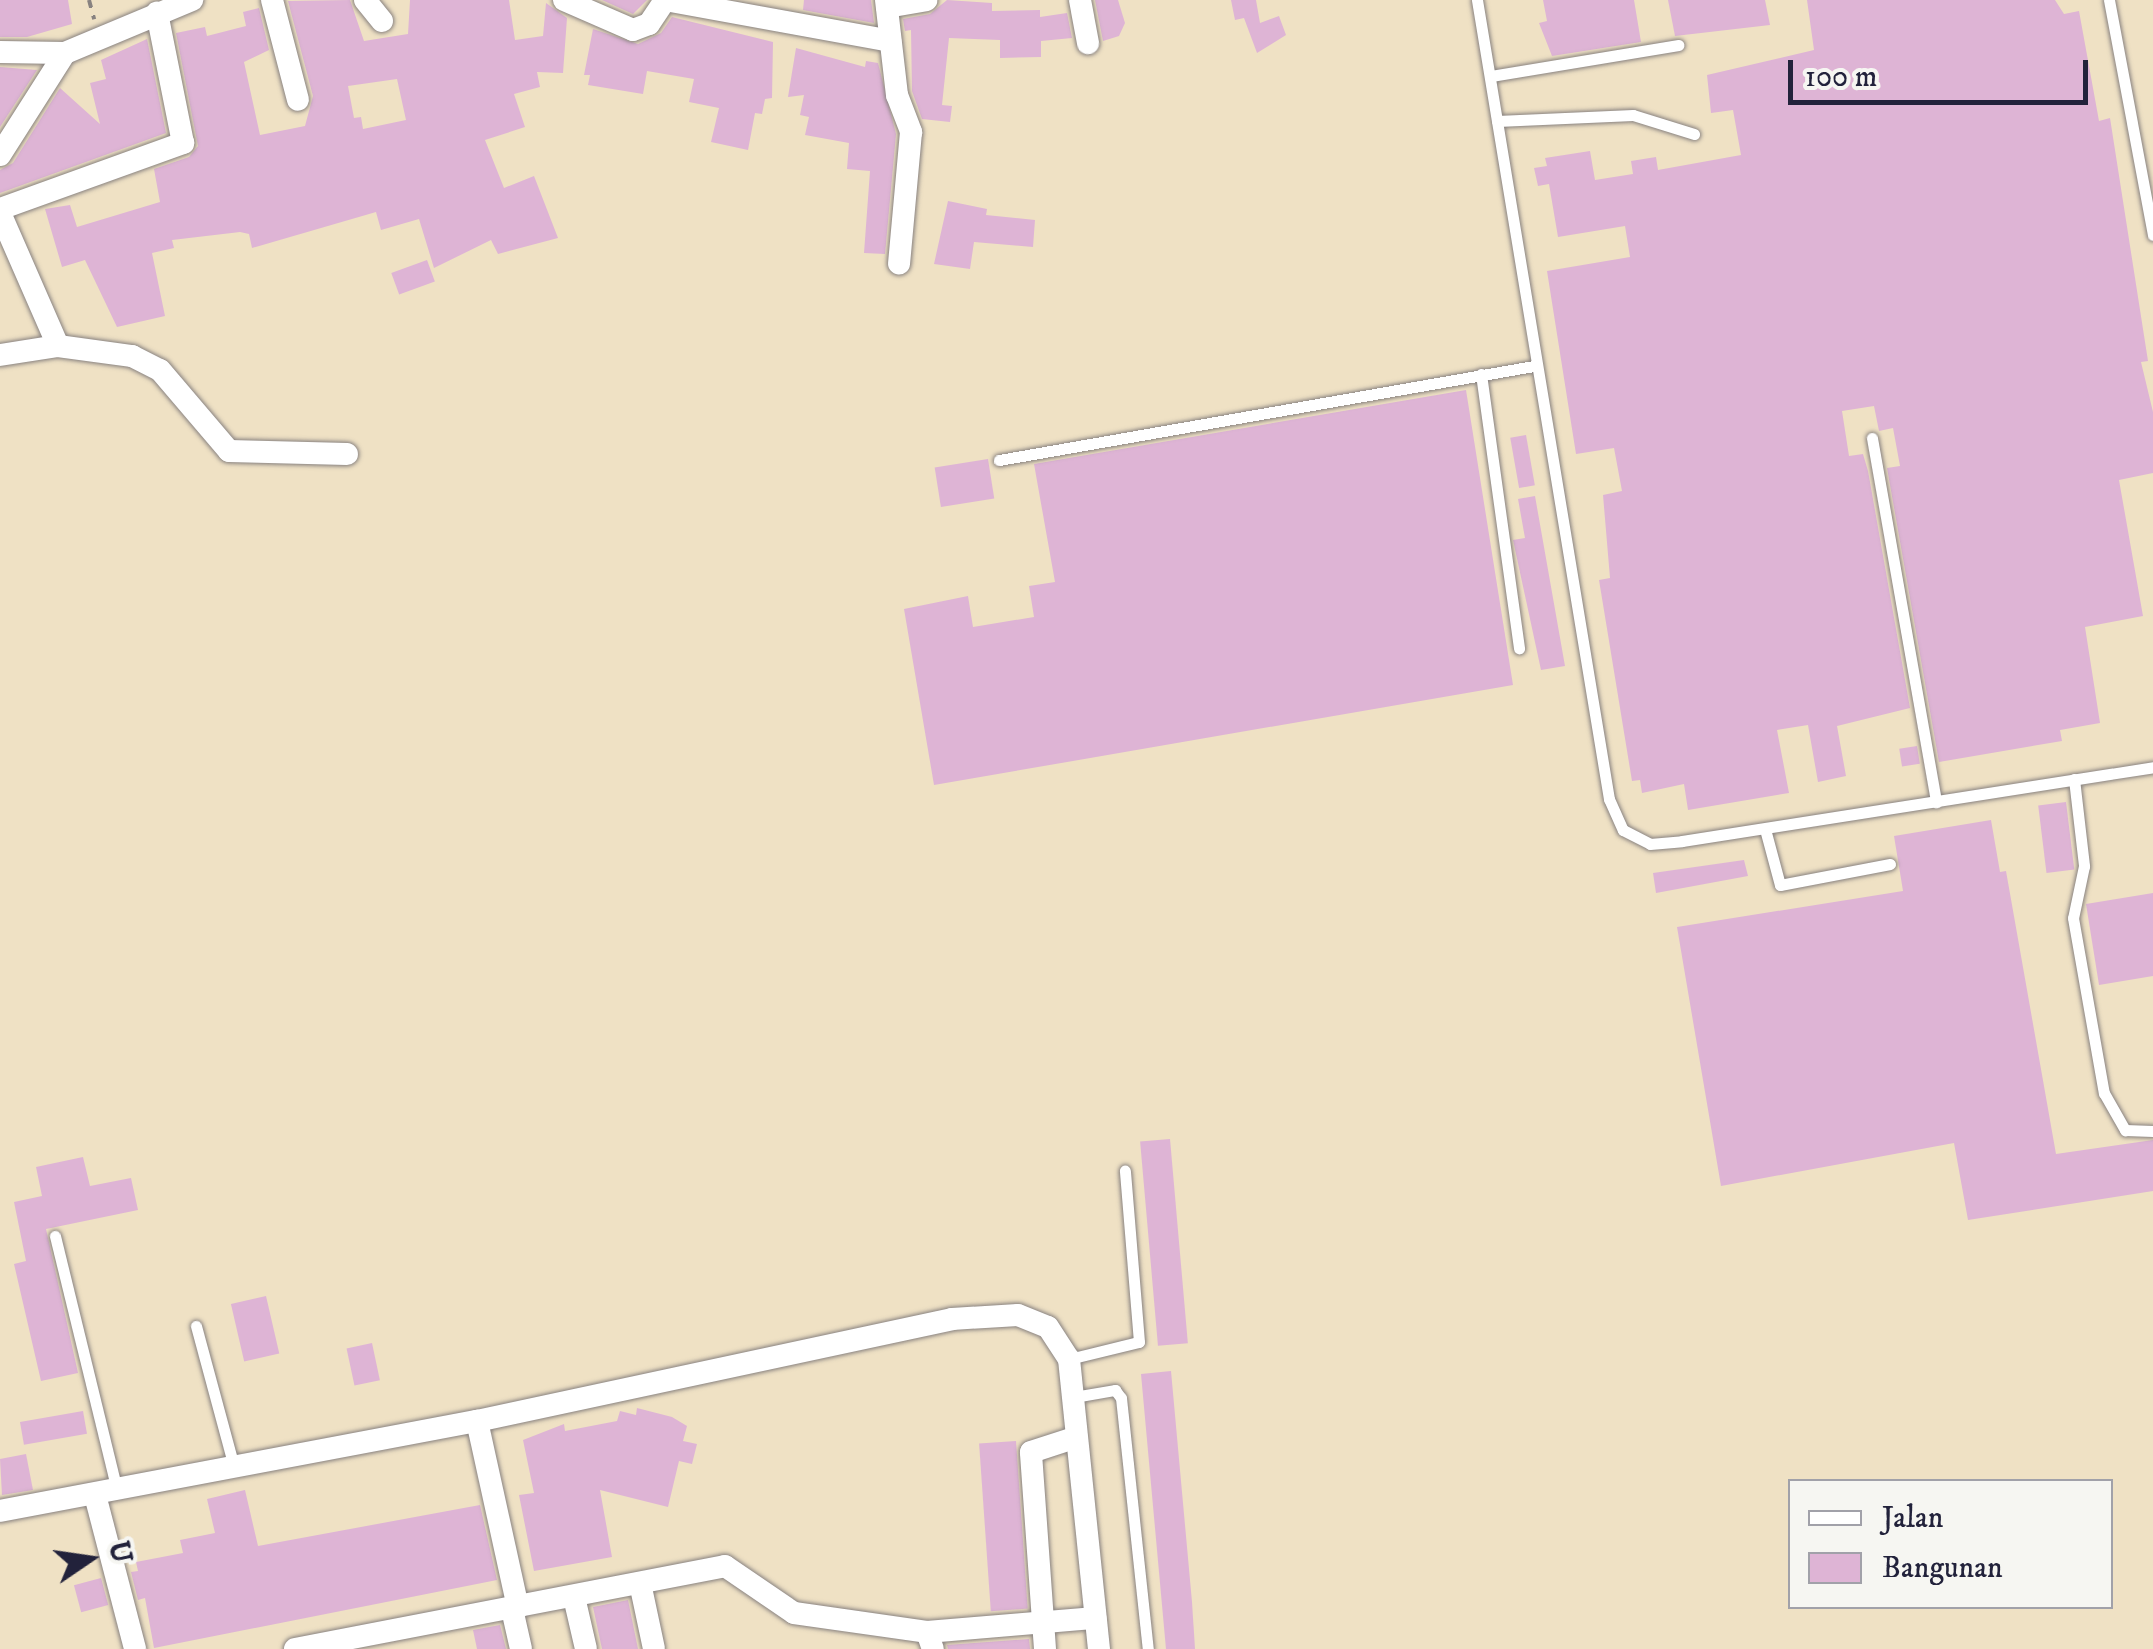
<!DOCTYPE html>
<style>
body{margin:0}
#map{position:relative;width:2153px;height:1649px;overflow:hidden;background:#efe1c4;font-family:"IM FELL DW Pica",serif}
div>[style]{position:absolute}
.building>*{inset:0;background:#deb4d5;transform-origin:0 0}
.path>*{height:4px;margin-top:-2px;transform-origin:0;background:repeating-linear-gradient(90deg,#888280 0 8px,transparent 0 16px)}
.roads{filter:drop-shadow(0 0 2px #888280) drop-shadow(0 0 2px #888280)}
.service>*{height:11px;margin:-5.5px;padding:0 5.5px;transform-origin:5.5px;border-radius:5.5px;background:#fff}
.minor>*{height:22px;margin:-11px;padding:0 11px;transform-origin:11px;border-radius:11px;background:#fff}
span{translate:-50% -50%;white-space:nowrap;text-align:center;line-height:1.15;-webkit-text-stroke:8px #f6f6f2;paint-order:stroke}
.legend{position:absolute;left:1788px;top:1479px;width:325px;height:130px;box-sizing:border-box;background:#f6f6f2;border:2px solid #a1a1a9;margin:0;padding:12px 18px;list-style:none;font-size:30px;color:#22223b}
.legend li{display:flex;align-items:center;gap:20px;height:50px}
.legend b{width:50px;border:2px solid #a1a1a9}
.north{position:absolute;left:40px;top:1509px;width:100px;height:100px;-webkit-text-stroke:8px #f6f6f2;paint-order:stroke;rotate:77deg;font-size:28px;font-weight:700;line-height:40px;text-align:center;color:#22223b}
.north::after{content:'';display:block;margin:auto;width:35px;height:45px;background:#22223b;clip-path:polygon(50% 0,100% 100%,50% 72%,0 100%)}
.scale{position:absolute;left:1788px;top:60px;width:300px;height:45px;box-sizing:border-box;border:5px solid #22223b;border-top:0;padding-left:12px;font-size:30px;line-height:35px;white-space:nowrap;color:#22223b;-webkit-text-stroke:8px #f6f6f2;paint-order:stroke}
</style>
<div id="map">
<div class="building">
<i style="clip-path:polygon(0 0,68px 0,72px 24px,27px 37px,0 37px)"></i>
<i style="clip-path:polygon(evenodd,350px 0,364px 41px,408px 34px,410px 0,509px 0,515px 40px,543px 36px,546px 3px,567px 18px,563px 73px,537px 72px,540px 87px,514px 94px,525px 127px,485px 140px,504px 188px,534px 176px,558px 238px,498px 254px,491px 240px,434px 268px,419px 219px,381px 230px,376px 212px,252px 248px,249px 234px,240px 232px,172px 240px,174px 248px,152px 253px,165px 316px,117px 327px,85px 260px,62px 267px,45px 209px,70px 205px,77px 227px,160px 202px,154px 169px,189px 157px,198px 146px,176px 33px,205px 27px,207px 36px,246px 26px,243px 12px,259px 8px,269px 50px,244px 62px,260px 135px,305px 126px,313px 96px,288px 1px,350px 0,397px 79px,406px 120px,363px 129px,361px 117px,354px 118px,348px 86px,397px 79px)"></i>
<i style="clip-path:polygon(602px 0,647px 0,633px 14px)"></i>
<i style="clip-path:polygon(804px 0,871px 0,874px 23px,803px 10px)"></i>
<i style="clip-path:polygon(947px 0,992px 3px,992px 11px,1040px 10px,1040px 17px,1067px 13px,1072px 38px,1041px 41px,1041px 57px,1000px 58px,1000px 40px,949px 38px,942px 105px,952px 106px,950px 122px,922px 119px,912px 91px,911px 30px,905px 31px,903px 19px,930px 14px)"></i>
<i style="clip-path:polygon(1095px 0,1118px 0,1125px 23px,1119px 36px,1103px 41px)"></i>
<i style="clip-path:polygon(1231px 0,1256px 0,1260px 23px,1279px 16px,1286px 35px,1257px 53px,1244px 18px,1235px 20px)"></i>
<i style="clip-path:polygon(1543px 0,1634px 0,1641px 42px,1552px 56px,1539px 23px,1547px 21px)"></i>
<i style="clip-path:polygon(1668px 0,1765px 0,1770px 25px,1675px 36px)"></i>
<i style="clip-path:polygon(1807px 0,2055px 0,2064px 14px,2079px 11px,2099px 121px,2110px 118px,2148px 361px,2141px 362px,2153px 412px,2153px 473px,2119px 480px,2143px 616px,2085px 627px,2100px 723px,2060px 730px,2062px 741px,1939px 762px,1887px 468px,1900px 466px,1893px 428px,1879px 431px,1874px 406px,1842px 411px,1849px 456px,1863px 454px,1868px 471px,1910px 708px,1837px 726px,1846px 776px,1818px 782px,1808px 725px,1777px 730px,1789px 793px,1688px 810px,1684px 784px,1642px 793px,1640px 780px,1632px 781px,1599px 580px,1610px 578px,1603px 495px,1622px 491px,1614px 448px,1576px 454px,1547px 271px,1630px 257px,1625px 226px,1558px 237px,1549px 184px,1538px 186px,1534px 168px,1547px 166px,1545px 158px,1590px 151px,1595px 180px,1633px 174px,1631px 161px,1656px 157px,1658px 170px,1741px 155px,1733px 110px,1711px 113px,1707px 75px,1814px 50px)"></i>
<i style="clip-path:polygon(672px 17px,773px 42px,772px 98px,765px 99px,762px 114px,755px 113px,748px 150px,711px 142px,719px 108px,689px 102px,694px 79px,647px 71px,643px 94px,588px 85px,590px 75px,584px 75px,593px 29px,638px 44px,661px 33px)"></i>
<i style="clip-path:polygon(147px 39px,166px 133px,0 193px,0 170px,13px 163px,60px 88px,100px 124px,90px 83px,106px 79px,101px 60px)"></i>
<i style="clip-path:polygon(796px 48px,865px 67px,866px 61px,878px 63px,896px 134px,885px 254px,864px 253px,870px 171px,847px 169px,849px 143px,805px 135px,809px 117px,800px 115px,804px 95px,788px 97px)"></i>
<i style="clip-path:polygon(0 67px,37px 70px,0 127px)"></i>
<i style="clip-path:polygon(948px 201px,987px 209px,986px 215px,1035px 220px,1033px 247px,974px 242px,970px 269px,934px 264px)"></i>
<i style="left:427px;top:260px;width:23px;height:38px;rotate:70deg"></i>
<i style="clip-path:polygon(1466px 390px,1513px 685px,934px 785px,904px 609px,968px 596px,973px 627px,1034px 617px,1029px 586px,1055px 582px,1034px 464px)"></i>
<i style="left:1526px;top:435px;width:51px;height:16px;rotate:80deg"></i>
<i style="left:988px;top:459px;width:40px;height:54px;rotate:81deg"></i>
<i style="clip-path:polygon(1535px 496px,1565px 666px,1541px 670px,1513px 540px,1525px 538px,1518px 499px)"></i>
<i style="left:1917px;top:746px;width:18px;height:18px;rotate:81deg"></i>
<i style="left:2066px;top:802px;width:68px;height:28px;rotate:83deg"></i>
<i style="clip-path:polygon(1991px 820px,2000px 872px,2006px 871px,2056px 1154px,2153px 1140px,2153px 1191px,1968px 1220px,1954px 1143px,1721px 1186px,1677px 927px,1903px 891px,1894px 836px)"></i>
<i style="clip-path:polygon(1744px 860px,1748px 876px,1656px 893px,1653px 873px)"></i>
<i style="clip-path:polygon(2153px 893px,2153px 976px,2099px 985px,2086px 904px)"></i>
<i style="left:1170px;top:1139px;width:205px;height:30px;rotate:85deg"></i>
<i style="clip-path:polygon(83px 1157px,90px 1186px,131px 1178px,138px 1210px,46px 1229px,78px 1373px,41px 1381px,14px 1264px,26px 1261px,14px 1202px,42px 1196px,36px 1167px)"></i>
<i style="left:266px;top:1296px;width:59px;height:36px;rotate:77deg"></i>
<i style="left:372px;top:1343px;width:38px;height:26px;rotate:78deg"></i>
<i style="clip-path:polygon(1171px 1371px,1192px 1602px,1195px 1649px,1166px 1649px,1141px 1374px)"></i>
<i style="clip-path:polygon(637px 1408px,672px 1417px,687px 1426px,683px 1441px,697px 1444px,692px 1464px,679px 1461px,668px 1507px,600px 1490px,612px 1557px,534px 1571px,519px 1495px,534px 1493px,523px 1440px,564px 1424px,565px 1431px,617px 1421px,620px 1411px,636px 1415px)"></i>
<i style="left:83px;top:1411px;width:23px;height:64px;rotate:80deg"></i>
<i style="left:1016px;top:1441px;width:168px;height:37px;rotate:86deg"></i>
<i style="clip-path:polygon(26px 1454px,33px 1490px,2px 1495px,0 1459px)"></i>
<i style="clip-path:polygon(245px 1490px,258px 1546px,480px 1505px,497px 1580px,154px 1648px,145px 1598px,138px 1600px,131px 1572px,138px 1571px,136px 1562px,183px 1553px,180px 1540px,215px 1533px,207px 1499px)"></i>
<i style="left:101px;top:1578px;width:28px;height:28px;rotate:75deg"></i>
<i style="clip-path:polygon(628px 1600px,638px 1649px,602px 1649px,593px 1607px)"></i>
<i style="clip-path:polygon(500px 1625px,506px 1649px,477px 1649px,473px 1630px)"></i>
<i style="clip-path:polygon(1029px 1639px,1030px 1649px,948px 1649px,947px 1645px)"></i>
</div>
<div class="path">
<i style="left:89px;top:0;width:20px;rotate:75deg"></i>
</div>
<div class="roads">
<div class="service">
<i style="left:1477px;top:0;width:810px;rotate:80.62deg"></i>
<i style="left:1609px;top:799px;width:34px;rotate:66deg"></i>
<i style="left:1623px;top:830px;width:30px;rotate:27deg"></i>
<i style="left:1650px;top:844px;width:32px;rotate:-5deg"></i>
<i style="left:1682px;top:841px;width:477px;rotate:-8.9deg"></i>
<i style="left:2109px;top:0;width:239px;rotate:79.4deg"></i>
<i style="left:1491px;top:76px;width:190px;rotate:-9.4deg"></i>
<i style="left:1497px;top:121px;width:136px;rotate:-2.5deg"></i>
<i style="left:1633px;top:115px;width:64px;rotate:17.3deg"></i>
<i style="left:1481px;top:374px;width:277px;rotate:82.1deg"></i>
<i style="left:1872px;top:438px;width:370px;rotate:80deg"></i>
<i style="left:999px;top:460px;width:543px;rotate:-9.97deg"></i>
<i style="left:2074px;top:779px;width:88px;rotate:83.4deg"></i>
<i style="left:2084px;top:866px;width:53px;rotate:101.9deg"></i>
<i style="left:2073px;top:918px;width:178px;rotate:80deg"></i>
<i style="left:2104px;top:1093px;width:43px;rotate:60.4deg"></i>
<i style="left:2125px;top:1130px;width:28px;rotate:2deg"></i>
<i style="left:1765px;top:829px;width:58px;rotate:75deg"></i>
<i style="left:1780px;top:885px;width:112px;rotate:-10.8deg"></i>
<i style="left:55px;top:1236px;width:261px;rotate:76.3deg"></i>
<i style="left:196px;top:1326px;width:146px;rotate:74.9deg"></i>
<i style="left:1069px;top:1359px;width:72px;rotate:-13.7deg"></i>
<i style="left:1139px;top:1342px;width:172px;rotate:-94.7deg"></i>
<i style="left:1074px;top:1397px;width:42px;rotate:-9.7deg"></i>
<i style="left:1115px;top:1390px;width:10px;rotate:53deg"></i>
<i style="left:1121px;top:1398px;width:252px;rotate:83.9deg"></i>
</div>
<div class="minor">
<i style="left:272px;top:0;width:103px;rotate:75.4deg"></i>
<i style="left:365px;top:0;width:27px;rotate:51deg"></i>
<i style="left:564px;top:0;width:75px;rotate:23.5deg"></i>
<i style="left:633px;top:30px;width:17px;rotate:-21deg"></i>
<i style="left:649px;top:24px;width:29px;rotate:-56deg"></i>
<i style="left:665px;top:0;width:229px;rotate:10.3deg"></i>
<i style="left:886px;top:0;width:96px;rotate:83.4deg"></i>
<i style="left:897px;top:95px;width:40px;rotate:69deg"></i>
<i style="left:911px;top:132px;width:132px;rotate:95.2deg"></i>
<i style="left:1080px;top:0;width:44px;rotate:79.5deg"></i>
<i style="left:887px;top:7px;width:40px;rotate:-10deg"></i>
<i style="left:0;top:52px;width:65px;rotate:0.9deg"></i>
<i style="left:0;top:155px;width:121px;rotate:-57.5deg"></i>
<i style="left:65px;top:53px;width:138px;rotate:-22.7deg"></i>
<i style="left:0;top:209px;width:195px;rotate:-19.8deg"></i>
<i style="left:183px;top:143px;width:133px;rotate:-101.3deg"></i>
<i style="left:0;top:213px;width:145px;rotate:66.4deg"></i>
<i style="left:58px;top:346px;width:75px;rotate:7.7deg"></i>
<i style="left:132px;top:356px;width:31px;rotate:27deg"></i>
<i style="left:160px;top:370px;width:106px;rotate:49.6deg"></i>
<i style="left:229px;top:451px;width:118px;rotate:1.5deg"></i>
<i style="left:0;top:355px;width:59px;rotate:-8.8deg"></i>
<i style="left:477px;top:1421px;width:191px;rotate:77.6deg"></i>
<i style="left:95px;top:1495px;width:159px;rotate:75.4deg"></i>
<i style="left:0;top:1511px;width:485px;rotate:-10.7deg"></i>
<i style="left:477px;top:1421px;width:486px;rotate:-12.1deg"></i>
<i style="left:952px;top:1319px;width:66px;rotate:-3.5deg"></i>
<i style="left:1018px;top:1315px;width:32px;rotate:22deg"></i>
<i style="left:1048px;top:1327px;width:38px;rotate:57deg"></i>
<i style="left:1069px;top:1359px;width:292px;rotate:84.1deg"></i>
<i style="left:640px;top:1583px;width:67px;rotate:78deg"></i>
<i style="left:574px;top:1597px;width:53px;rotate:77deg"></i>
<i style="left:512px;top:1609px;width:41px;rotate:77.3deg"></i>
<i style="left:927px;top:1632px;width:169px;rotate:-4.8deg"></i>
<i style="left:295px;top:1649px;width:438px;rotate:-10.9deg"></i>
<i style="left:725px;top:1566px;width:83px;rotate:34.3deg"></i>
<i style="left:794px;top:1613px;width:134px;rotate:8.1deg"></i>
<i style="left:927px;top:1632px;width:18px;rotate:71deg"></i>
<i style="left:1045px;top:1649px;width:197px;rotate:-94.1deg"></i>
<i style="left:1031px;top:1452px;width:48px;rotate:-18.1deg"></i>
</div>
</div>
<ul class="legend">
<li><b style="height:12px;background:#fff"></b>Jalan</li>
<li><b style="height:28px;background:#deb4d5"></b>Bangunan</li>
</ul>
<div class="north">U</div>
<div class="scale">100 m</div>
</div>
